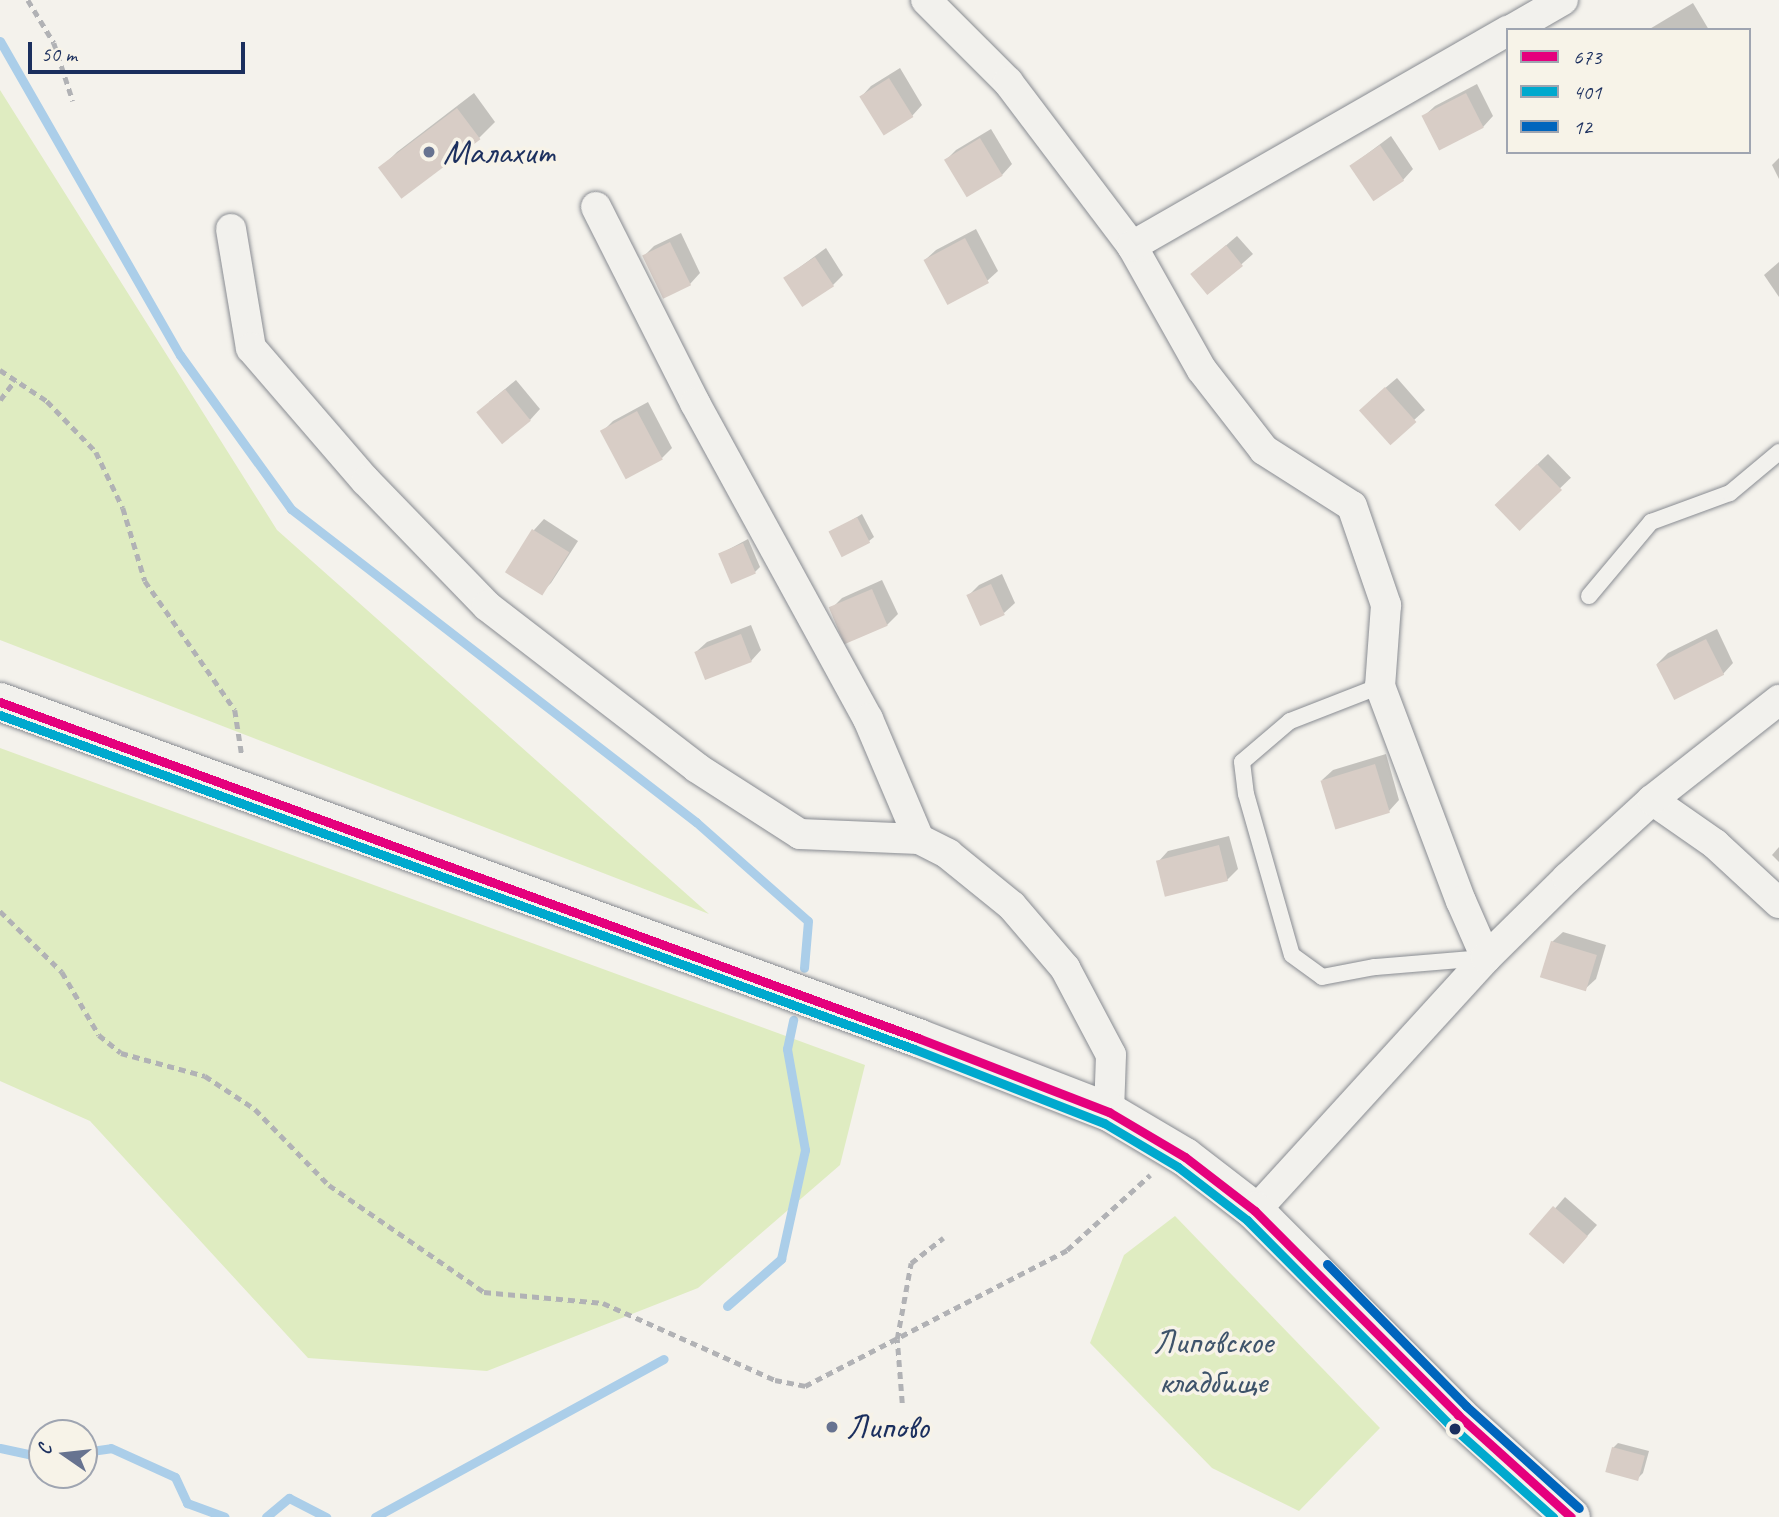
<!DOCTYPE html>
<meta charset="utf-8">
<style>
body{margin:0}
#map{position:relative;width:1779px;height:1517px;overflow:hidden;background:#f4f2ec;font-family:Caveat,sans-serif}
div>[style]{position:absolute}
.green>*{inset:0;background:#dfecc1}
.shadow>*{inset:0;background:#0003;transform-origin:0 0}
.stream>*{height:9px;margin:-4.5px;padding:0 4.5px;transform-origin:4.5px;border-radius:4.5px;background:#abcee9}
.building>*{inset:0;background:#d8cdc6;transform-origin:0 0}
.path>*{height:4.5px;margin-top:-2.25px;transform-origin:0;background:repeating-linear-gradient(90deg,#b1b2b5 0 7px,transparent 0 12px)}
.roads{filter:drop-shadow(0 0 2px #898c92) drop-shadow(0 0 2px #898c92)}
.lane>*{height:16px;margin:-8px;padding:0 8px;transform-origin:8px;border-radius:8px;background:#f2f1ed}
.street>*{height:30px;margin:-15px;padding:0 15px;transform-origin:15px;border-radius:15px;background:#f2f1ed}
.secondary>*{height:38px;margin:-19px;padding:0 19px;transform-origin:19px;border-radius:19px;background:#f2f1ed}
.bus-1>*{height:9px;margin:-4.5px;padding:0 4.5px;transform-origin:4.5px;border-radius:4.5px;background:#e5007d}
.bus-2>*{height:9px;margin:-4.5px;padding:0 4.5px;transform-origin:4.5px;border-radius:4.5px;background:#00a9ce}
.bus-3>*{height:9px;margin:-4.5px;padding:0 4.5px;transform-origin:4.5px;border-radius:4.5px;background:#0065bd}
.dots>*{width:19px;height:19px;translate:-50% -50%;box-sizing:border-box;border:4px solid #f7f3e8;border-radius:50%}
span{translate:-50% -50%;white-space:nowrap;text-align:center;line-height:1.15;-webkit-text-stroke:7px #f7f3e8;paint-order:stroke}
.poi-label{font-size:35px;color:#1b2f5e}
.left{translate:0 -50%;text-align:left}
.park-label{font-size:35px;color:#3f546b}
.legend{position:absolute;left:1506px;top:28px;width:245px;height:126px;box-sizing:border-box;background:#f7f3e8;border:2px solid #9fa5b1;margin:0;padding:9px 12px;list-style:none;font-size:21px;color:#1b2f5e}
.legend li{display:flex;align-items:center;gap:14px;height:35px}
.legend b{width:35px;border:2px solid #9fa5b1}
.north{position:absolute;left:28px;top:1419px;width:70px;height:70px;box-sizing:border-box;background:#f7f3e8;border:2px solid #9fa5b1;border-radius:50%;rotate:284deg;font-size:19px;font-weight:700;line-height:28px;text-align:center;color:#1b2f5e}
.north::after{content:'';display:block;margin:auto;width:24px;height:32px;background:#677390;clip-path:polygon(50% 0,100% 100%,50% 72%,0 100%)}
.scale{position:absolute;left:28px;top:42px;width:217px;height:32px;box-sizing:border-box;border:4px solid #1b2f5e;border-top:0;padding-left:9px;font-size:21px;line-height:24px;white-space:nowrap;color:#1b2f5e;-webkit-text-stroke:5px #f7f3e8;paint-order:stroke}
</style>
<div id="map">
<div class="green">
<i style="clip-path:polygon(0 90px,277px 530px,709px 914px,0 640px)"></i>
<i style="clip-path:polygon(0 748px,865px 1065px,840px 1165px,698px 1288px,487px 1371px,308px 1358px,90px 1121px,0 1081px)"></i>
<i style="clip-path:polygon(1175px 1216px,1380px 1428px,1299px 1511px,1212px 1468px,1090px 1343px,1124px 1255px)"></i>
</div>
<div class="shadow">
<i style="clip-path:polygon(1693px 3px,1709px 30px,1648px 30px)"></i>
<i style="clip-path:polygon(900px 68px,922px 105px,912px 116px,861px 97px,871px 86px)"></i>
<i style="clip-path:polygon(1477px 84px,1493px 116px,1483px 127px,1424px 116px,1435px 106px)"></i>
<i style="clip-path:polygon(474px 93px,495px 122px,479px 138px,403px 196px,381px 168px,397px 152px)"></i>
<i style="clip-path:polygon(991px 129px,1012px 164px,1002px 175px,946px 160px,956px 150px)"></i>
<i style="clip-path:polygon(1391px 136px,1413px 169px,1403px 180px,1351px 166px)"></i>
<i style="clip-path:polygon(1779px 158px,1779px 179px,1772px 165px)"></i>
<i style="clip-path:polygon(976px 229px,998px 271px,987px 281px,925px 260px,936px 250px)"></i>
<i style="clip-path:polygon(681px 233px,700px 273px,690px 284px,644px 256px,654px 246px)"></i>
<i style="clip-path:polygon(1237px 236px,1253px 254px,1209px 293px,1203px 265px)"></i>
<i style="clip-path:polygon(826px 248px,843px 275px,833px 285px,785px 278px)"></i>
<i style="clip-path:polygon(1779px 262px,1779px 297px,1764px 275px)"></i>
<i style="clip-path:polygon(1397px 378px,1425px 410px,1389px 443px,1371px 400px)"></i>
<i style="clip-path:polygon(516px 380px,540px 409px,530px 420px,489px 402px)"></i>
<i style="clip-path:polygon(648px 402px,672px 448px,662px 458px,603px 431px,613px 421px)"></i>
<i style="left:1548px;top:454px;width:33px;height:73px;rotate:46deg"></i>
<i style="clip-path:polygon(862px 514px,874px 537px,869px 541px,832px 532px)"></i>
<i style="clip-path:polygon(544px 519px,578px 541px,551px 583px,541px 593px,507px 572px,534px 530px)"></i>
<i style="clip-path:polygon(748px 539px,760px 567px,755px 572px,720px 554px)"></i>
<i style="clip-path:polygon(1002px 574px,1015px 603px,1004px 613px,968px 596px,979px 585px)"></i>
<i style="clip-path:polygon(882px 580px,898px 614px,887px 625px,831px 609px,842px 598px)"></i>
<i style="clip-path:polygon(751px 625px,761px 650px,751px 661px,696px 652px,707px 642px)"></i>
<i style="clip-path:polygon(1717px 629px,1733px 663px,1723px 674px,1657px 664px,1668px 653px)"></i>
<i style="clip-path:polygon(1386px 754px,1399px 800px,1389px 811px,1322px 780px,1333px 770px)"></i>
<i style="clip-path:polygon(1229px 836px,1238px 869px,1227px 880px,1158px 862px,1168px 851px)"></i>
<i style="clip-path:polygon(1779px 847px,1779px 862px,1772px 855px)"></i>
<i style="clip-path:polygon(1563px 932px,1606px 945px,1596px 979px,1585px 989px,1552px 942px)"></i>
<i style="clip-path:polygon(1565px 1197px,1597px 1225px,1573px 1252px,1532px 1235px)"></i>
<i style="clip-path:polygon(1618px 1443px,1649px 1451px,1643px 1473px,1638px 1478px,1613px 1448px)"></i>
</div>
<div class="stream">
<i style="left:0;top:41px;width:362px;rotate:60.2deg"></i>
<i style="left:180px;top:355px;width:190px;rotate:54.2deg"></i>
<i style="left:291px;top:509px;width:512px;rotate:37.7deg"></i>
<i style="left:696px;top:822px;width:149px;rotate:41.5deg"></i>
<i style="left:808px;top:921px;width:47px;rotate:94.9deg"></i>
<i style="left:727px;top:1306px;width:72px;rotate:-41deg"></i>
<i style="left:781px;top:1259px;width:112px;rotate:-77.6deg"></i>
<i style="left:805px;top:1150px;width:103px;rotate:-100.1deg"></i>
<i style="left:787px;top:1049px;width:30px;rotate:-78deg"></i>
<i style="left:0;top:1448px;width:43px;rotate:12.1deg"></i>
<i style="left:84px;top:1452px;width:27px;rotate:-8deg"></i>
<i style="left:111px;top:1448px;width:70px;rotate:24.4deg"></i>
<i style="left:175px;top:1477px;width:29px;rotate:65deg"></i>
<i style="left:187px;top:1503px;width:40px;rotate:20.2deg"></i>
<i style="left:266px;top:1517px;width:30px;rotate:-40deg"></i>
<i style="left:289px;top:1498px;width:42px;rotate:27.2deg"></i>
<i style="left:375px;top:1517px;width:329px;rotate:-28.7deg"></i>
</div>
<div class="building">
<i style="left:889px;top:78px;width:46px;height:35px;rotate:58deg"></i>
<i style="left:1466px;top:93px;width:39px;height:50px;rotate:63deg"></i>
<i style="left:457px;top:108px;width:39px;height:99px;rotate:53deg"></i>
<i style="left:980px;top:138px;width:44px;height:42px;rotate:59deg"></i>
<i style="left:1380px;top:145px;width:43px;height:37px;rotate:56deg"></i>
<i style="left:965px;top:238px;width:51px;height:47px;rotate:62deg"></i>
<i style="left:670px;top:242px;width:48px;height:31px;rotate:64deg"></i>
<i style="left:1226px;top:245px;width:27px;height:46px;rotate:51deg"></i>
<i style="left:815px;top:257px;width:35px;height:38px;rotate:57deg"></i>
<i style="left:1385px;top:387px;width:47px;height:35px;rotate:48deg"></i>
<i style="left:505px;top:389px;width:41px;height:37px;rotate:51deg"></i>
<i style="left:637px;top:411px;width:55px;height:42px;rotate:62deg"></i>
<i style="left:1537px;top:464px;width:36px;height:59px;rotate:46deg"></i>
<i style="left:857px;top:517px;width:29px;height:32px;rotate:63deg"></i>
<i style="left:532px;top:529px;width:44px;height:51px;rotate:32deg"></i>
<i style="left:743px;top:543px;width:33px;height:27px;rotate:67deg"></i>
<i style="left:991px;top:584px;width:34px;height:27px;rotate:66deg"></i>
<i style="left:872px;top:589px;width:40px;height:47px;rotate:67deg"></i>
<i style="left:741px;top:634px;width:30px;height:50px;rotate:69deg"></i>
<i style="left:1706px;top:639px;width:40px;height:56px;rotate:63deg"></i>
<i style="left:1375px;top:764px;width:51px;height:57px;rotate:73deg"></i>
<i style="left:1219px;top:845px;width:37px;height:65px;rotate:76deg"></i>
<i style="left:1551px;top:941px;width:48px;height:38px;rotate:17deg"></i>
<i style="left:1553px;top:1206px;width:46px;height:37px;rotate:41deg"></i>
<i style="left:1612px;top:1447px;width:34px;height:26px;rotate:15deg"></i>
</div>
<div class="path">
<i style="left:28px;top:0;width:50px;rotate:58.8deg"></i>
<i style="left:54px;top:43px;width:61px;rotate:71.9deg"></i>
<i style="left:0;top:370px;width:56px;rotate:33.4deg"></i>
<i style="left:47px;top:401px;width:71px;rotate:46.1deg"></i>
<i style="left:96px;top:452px;width:62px;rotate:64.3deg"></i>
<i style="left:123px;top:508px;width:76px;rotate:73.2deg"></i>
<i style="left:145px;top:581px;width:157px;rotate:55.1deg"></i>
<i style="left:235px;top:710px;width:47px;rotate:81.3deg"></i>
<i style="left:0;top:400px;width:25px;rotate:-53deg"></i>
<i style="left:0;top:911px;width:87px;rotate:44.5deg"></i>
<i style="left:62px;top:972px;width:73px;rotate:59.6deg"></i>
<i style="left:99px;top:1035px;width:28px;rotate:39deg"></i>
<i style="left:121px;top:1053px;width:87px;rotate:15.3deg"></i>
<i style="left:205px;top:1076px;width:60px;rotate:33.4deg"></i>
<i style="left:255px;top:1109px;width:106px;rotate:45.8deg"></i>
<i style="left:329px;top:1185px;width:188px;rotate:34.6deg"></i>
<i style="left:484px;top:1292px;width:120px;rotate:5.3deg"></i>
<i style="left:603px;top:1303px;width:188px;rotate:24.1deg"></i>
<i style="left:775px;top:1380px;width:31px;rotate:11deg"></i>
<i style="left:805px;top:1386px;width:295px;rotate:-27.4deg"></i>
<i style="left:1067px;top:1250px;width:112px;rotate:-42.1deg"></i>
<i style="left:902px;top:1403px;width:64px;rotate:-94.5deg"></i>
<i style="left:897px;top:1339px;width:77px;rotate:-79.6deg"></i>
<i style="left:911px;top:1263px;width:41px;rotate:-38deg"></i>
</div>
<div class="roads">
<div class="lane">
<i style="left:1589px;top:596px;width:97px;rotate:-50deg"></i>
<i style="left:1651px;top:522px;width:84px;rotate:-20.2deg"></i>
<i style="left:1730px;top:493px;width:64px;rotate:-39.9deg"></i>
<i style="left:1380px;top:686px;width:97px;rotate:158.7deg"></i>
<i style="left:1290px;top:721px;width:63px;rotate:139.5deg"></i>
<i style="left:1242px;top:762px;width:32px;rotate:83deg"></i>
<i style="left:1246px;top:794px;width:167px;rotate:74.1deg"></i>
<i style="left:1292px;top:955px;width:37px;rotate:36deg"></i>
<i style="left:1322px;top:977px;width:54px;rotate:-10.7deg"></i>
<i style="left:1375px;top:967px;width:110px;rotate:-4.7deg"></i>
</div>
<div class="street">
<i style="left:926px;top:0;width:116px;rotate:45deg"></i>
<i style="left:1008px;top:82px;width:206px;rotate:52.9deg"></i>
<i style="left:1132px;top:246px;width:142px;rotate:60.6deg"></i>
<i style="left:1202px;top:370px;width:101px;rotate:52.2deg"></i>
<i style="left:1264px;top:450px;width:104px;rotate:32.5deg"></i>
<i style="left:1352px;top:506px;width:105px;rotate:71deg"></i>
<i style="left:1386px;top:605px;width:81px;rotate:94.2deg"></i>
<i style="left:1380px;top:686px;width:230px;rotate:69.4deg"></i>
<i style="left:1461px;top:901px;width:62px;rotate:66.3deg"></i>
<i style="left:1511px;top:30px;width:60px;rotate:-30deg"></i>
<i style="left:596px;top:207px;width:220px;rotate:63.2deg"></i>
<i style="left:695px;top:403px;width:360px;rotate:61.3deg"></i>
<i style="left:868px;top:719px;width:130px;rotate:67deg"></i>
<i style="left:231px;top:229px;width:121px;rotate:80.5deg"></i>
<i style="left:251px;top:348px;width:176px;rotate:49.2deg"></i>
<i style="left:366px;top:481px;width:174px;rotate:45.9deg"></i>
<i style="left:487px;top:606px;width:265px;rotate:37.6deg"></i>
<i style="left:697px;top:768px;width:122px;rotate:32.7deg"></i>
<i style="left:800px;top:834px;width:119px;rotate:2.4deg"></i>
<i style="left:919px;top:839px;width:33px;rotate:27deg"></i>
<i style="left:948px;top:854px;width:82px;rotate:39.1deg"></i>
<i style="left:1012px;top:906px;width:82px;rotate:49.5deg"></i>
<i style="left:1065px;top:968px;width:98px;rotate:62.1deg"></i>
<i style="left:1111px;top:1055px;width:57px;rotate:92deg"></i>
<i style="left:1132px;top:246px;width:433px;rotate:-29.8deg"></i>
<i style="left:1652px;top:800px;width:77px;rotate:34.9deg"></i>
<i style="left:1715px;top:844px;width:87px;rotate:42.7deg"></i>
<i style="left:1255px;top:1211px;width:343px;rotate:-47.6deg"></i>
<i style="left:1486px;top:958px;width:114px;rotate:-44.6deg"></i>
<i style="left:1567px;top:878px;width:115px;rotate:-42.5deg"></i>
<i style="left:1652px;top:800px;width:162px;rotate:-38.2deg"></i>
</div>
<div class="secondary">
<i style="left:0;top:702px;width:978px;rotate:20.1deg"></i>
<i style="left:918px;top:1038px;width:205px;rotate:21.2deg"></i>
<i style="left:1109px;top:1112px;width:88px;rotate:30.6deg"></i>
<i style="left:1185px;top:1157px;width:88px;rotate:37.6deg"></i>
<i style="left:1255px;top:1211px;width:288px;rotate:45.1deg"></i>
<i style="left:1458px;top:1415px;width:152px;rotate:42.1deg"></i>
</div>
</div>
<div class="bus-1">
<i style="left:0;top:702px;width:978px;rotate:20.1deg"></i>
<i style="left:918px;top:1038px;width:205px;rotate:21.2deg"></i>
<i style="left:1109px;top:1112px;width:88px;rotate:30.6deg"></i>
<i style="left:1185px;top:1157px;width:88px;rotate:37.6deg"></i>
<i style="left:1255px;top:1211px;width:288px;rotate:45.1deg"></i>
<i style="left:1458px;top:1415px;width:152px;rotate:42.1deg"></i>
</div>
<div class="bus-2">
<i style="left:0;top:715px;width:973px;rotate:20.07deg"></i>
<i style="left:914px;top:1049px;width:204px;rotate:21.3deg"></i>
<i style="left:1104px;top:1123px;width:86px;rotate:30.7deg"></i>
<i style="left:1178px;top:1167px;width:87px;rotate:37.5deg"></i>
<i style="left:1247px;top:1220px;width:287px;rotate:45.3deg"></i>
<i style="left:1449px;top:1424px;width:140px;rotate:41.8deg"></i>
</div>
<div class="bus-3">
<i style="left:1327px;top:1264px;width:199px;rotate:45.6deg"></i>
<i style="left:1466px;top:1406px;width:152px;rotate:42.1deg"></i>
</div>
<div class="dots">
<i style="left:429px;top:152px;background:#677390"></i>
<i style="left:832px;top:1427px;background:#677390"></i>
<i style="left:1455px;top:1429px;background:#1b2f5e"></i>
</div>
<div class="poi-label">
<span class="left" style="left:443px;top:152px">Малахит</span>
<span class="left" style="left:846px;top:1427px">Липово</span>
</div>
<div class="park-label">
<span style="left:1213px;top:1362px">Липовское<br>кладбище</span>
</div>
<ul class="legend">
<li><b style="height:9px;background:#e5007d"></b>673</li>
<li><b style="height:9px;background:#00a9ce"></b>401</li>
<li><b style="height:9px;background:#0065bd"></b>12</li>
</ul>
<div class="north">С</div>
<div class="scale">50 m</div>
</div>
